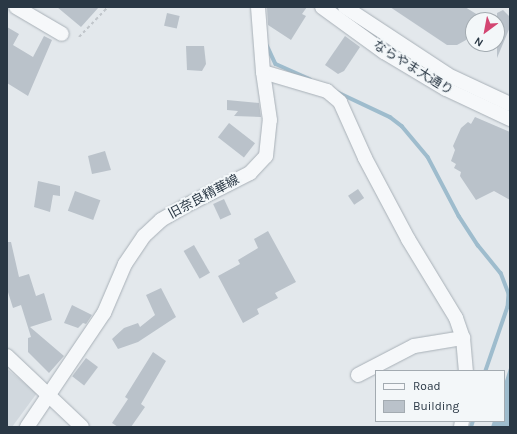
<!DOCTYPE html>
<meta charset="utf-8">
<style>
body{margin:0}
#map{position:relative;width:517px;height:434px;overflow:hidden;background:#e3e8ec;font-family:Karla,"Noto Sans JP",sans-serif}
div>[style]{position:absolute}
.built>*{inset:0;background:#d1d8de}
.water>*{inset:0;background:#9ebccd}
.stream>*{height:3.5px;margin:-1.75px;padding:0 1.75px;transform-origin:1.75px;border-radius:1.75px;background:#9ebccd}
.building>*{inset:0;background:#bac2ca;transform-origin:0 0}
.path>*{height:2px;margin-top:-1px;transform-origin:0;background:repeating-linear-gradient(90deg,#c1c6cb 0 3px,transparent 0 6px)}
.roads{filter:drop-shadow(0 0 1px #a8b0b7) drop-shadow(0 0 1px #a8b0b7)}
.minor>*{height:14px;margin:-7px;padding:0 7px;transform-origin:7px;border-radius:7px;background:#f6f8fa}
span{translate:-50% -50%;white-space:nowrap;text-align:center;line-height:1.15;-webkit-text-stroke:4px #f3f7f9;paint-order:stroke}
.street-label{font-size:13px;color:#2a3845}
.frame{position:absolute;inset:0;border:8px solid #2a3845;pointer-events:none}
.legend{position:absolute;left:375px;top:370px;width:130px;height:52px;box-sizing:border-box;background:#f3f7f9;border:1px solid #a3abb1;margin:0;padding:5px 7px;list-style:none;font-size:12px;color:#2a3845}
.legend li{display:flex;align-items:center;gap:8px;height:20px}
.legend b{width:20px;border:1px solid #a3abb1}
.north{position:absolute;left:465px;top:12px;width:40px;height:40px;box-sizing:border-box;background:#f3f7f9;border:1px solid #a3abb1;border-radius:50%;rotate:212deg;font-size:11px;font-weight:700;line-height:16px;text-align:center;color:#2a3845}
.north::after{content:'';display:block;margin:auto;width:14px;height:18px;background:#d34672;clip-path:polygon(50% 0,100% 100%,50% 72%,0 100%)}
</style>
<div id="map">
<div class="built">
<i style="clip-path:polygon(7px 369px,37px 393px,12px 427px,7px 427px)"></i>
</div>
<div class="water">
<i style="clip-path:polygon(510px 365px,510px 427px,491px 427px,493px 421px,504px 421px,504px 384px)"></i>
</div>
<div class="stream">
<i style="left:266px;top:43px;width:23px;rotate:65deg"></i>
<i style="left:276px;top:64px;width:37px;rotate:24deg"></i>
<i style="left:337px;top:92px;width:59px;rotate:25.3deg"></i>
<i style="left:390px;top:117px;width:15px;rotate:37deg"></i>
<i style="left:402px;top:126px;width:40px;rotate:50deg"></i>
<i style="left:428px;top:157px;width:67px;rotate:62.3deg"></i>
<i style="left:459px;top:216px;width:35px;rotate:57deg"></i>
<i style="left:478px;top:245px;width:36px;rotate:51deg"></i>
<i style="left:501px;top:273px;width:22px;rotate:69deg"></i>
<i style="left:509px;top:294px;width:13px;rotate:94deg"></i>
<i style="left:508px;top:307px;width:68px;rotate:109deg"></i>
<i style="left:471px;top:427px;width:6px;rotate:-72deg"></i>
</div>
<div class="building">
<i style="clip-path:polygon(57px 7px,99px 7px,81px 27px)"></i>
<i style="clip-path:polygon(267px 7px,307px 7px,302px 14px,306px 16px,291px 40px,268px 25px)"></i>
<i style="clip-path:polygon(390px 7px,465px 7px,486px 20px,473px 20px,473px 27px,466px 40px,457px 45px,447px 45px)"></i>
<i style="clip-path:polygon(503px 10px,509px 16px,510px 27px,497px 58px,497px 13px)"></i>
<i style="left:167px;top:13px;width:13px;height:13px;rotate:13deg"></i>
<i style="clip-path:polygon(7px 27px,19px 34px,13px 45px,33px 57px,44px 36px,52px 40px,28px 96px,7px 83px)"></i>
<i style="clip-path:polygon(345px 36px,360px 47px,344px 71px,338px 74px,325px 65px)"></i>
<i style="clip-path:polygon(186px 46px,204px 46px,206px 64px,202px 71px,187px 70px)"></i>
<i style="clip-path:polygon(227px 100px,259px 103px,261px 117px,234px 116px,238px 111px,227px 110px)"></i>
<i style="clip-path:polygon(475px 117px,510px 132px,510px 200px,494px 191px,476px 200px,460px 176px,461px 172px,454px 168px,456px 164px,451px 161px,455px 150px,453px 146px,461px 128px,468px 122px,471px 124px)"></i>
<i style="left:229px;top:123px;width:33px;height:18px;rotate:38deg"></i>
<i style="clip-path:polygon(105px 151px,111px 170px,92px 174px,88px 156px)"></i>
<i style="clip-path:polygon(38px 181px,60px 186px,60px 196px,53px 195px,50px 212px,34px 207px)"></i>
<i style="left:358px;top:189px;width:11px;height:12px;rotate:56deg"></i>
<i style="left:75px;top:191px;width:27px;height:21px;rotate:20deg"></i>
<i style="left:224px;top:199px;width:17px;height:12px;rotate:65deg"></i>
<i style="clip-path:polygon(268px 231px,296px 282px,275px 293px,278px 298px,257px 309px,259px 314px,243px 323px,218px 276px,240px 264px,238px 260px,258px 248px,254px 239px)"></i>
<i style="clip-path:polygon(7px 242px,11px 242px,19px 277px,29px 274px,36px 296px,44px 293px,52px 320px,30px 327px,64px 356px,49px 373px,28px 352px,28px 338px,31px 337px,21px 305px,13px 308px,7px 289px)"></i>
<i style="left:194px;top:245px;width:32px;height:12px;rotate:60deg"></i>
<i style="clip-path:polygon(161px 288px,176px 317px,138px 342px,118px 349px,112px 339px,124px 328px,138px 323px,140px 327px,155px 315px,146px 295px)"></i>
<i style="clip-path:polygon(72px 305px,92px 315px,86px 324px,83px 323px,78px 328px,64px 323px)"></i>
<i style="clip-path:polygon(153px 352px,166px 361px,141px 404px,145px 407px,131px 427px,118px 427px,112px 423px,128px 399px,125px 397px)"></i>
<i style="left:86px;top:358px;width:15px;height:23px;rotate:37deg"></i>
</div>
<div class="path">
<i style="left:79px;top:37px;width:42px;rotate:-46deg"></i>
</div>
<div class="roads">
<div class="minor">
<i style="left:16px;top:7px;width:53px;rotate:30.4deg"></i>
<i style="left:322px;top:7px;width:77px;rotate:36deg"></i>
<i style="left:384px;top:52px;width:72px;rotate:30.8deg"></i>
<i style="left:446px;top:89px;width:71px;rotate:25.1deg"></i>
<i style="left:345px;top:7px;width:123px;rotate:33.4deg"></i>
<i style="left:448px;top:75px;width:68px;rotate:25.1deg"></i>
<i style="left:263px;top:72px;width:67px;rotate:16.5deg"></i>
<i style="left:327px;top:91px;width:17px;rotate:40deg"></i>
<i style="left:340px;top:102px;width:61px;rotate:65.9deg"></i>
<i style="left:365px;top:158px;width:92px;rotate:62deg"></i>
<i style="left:408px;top:239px;width:92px;rotate:58.7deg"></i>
<i style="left:456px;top:318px;width:21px;rotate:71deg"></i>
<i style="left:463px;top:338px;width:33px;rotate:85deg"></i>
<i style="left:7px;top:356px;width:103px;rotate:43.4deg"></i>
<i style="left:358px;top:375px;width:63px;rotate:-27.4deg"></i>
<i style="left:414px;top:346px;width:50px;rotate:-9.3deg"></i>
<i style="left:27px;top:427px;width:138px;rotate:-56deg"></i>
<i style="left:104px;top:313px;width:53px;rotate:-66.8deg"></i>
<i style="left:125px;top:264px;width:34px;rotate:-56deg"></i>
<i style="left:144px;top:236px;width:23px;rotate:-43deg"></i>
<i style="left:161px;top:220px;width:28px;rotate:-30deg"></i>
<i style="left:185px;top:206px;width:73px;rotate:-26.9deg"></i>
<i style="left:250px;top:173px;width:23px;rotate:-47deg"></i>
<i style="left:266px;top:156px;width:36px;rotate:-84deg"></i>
<i style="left:270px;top:120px;width:49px;rotate:-98.3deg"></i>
<i style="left:263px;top:72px;width:65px;rotate:-94.4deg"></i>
<i style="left:461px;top:427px;width:6px;rotate:-81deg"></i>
</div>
</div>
<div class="street-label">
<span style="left:413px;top:68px;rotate:32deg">ならやま大通り</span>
<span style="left:204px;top:197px;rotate:-28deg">旧奈良精華線</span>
</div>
<div class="frame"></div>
<ul class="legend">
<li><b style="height:5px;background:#f6f8fa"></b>Road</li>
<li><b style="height:11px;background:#bac2ca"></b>Building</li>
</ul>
<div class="north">N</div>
</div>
